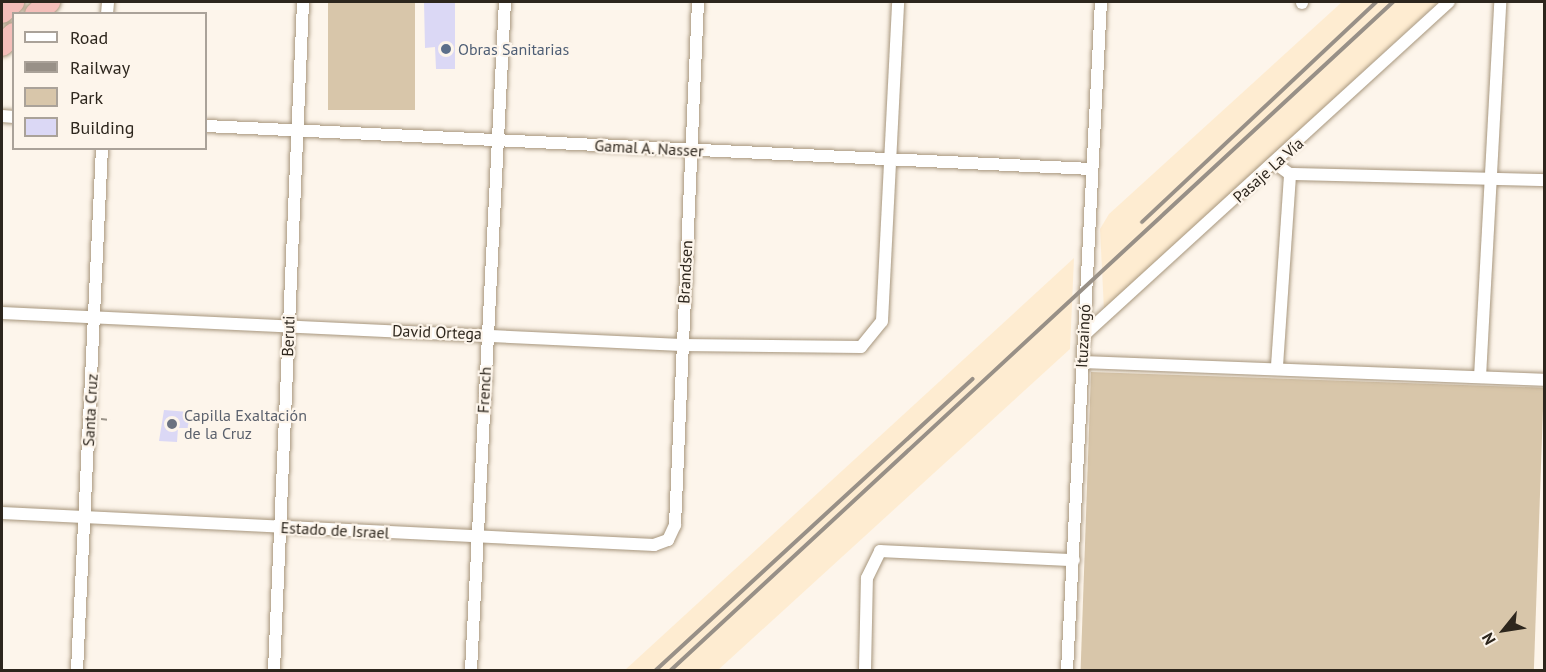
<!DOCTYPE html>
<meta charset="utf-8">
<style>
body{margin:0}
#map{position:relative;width:1546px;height:672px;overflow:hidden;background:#fdf5eb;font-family:"PT Sans",sans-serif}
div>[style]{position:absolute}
.built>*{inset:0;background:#feecd1}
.green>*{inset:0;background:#d8c6aa;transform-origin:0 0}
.building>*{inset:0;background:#dbd8f5}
.path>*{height:2px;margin-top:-1px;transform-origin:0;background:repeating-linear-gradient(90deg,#9a9389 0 6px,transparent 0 9px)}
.roads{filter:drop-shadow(0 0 2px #a7967d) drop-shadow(0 0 2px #a7967d)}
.street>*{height:12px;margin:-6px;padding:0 6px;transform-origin:6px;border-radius:6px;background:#fff}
.highway>*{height:22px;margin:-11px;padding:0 11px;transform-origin:11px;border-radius:11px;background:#f4beb9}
.rail>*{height:4px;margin:-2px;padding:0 2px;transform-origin:2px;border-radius:2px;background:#989087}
.dots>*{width:16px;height:16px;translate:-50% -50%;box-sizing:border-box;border:3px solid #fdf5eb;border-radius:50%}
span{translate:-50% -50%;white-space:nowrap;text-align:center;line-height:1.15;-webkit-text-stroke:4.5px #fdf5eb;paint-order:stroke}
.service-label{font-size:16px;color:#4e5e75}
.left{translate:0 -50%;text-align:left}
.street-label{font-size:16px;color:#2d261d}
.worship-label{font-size:16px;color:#5b616d}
.frame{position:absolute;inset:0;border:3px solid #2d261d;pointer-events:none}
.legend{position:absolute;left:12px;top:12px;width:195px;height:138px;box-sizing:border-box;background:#fdf5eb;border:2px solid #aaa299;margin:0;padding:8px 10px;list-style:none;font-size:18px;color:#2d261d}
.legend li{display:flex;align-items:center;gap:12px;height:30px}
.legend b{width:30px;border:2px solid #aaa299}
.north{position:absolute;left:1474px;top:600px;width:60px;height:60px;-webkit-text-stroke:4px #fdf5eb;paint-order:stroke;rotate:240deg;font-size:16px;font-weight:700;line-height:24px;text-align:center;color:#2d261d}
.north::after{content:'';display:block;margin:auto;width:21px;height:27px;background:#2d261d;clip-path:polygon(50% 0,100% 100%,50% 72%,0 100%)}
</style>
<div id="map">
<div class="built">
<i style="clip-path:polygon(1342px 2px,1438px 2px,1104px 310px,1100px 229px,1109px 214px)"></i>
<i style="clip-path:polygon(1074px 258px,1070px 349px,718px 670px,625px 670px)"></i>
</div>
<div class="green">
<i style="left:328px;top:2px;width:87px;height:108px"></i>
<i style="left:1091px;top:372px;width:453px;height:298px;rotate:2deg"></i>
</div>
<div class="building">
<i style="clip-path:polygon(424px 2px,455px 2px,455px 69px,436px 69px,435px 47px,425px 48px)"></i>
<i style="clip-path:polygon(164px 410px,189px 412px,188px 428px,178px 428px,177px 442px,159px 441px)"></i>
</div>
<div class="path">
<i style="left:101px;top:419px;width:9px;rotate:6deg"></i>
</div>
<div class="roads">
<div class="street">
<i style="left:1302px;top:3px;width:1px;rotate:-90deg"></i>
<i style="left:107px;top:14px;width:12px;rotate:-85deg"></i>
<i style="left:2px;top:116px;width:12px;rotate:5deg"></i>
<i style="left:206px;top:126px;width:887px;rotate:2.78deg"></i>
<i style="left:1276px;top:164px;width:17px;rotate:36deg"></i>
<i style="left:1290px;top:174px;width:254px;rotate:1.4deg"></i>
<i style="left:2px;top:313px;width:680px;rotate:2.7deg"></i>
<i style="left:681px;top:345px;width:180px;rotate:0.6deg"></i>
<i style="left:861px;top:347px;width:33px;rotate:-51deg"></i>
<i style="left:882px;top:321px;width:319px;rotate:-87.1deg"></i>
<i style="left:1084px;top:335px;width:494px;rotate:-42.4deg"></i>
<i style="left:1082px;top:362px;width:462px;rotate:2.2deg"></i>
<i style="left:1277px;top:366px;width:192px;rotate:-86.1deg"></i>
<i style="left:1480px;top:377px;width:376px;rotate:-86.9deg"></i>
<i style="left:2px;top:513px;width:653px;rotate:2.81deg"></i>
<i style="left:654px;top:545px;width:15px;rotate:-20deg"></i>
<i style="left:668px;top:540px;width:17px;rotate:-65deg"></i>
<i style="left:675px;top:525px;width:524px;rotate:-87.48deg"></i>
<i style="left:77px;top:670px;width:523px;rotate:-87.26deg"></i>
<i style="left:274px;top:670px;width:669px;rotate:-87.51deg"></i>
<i style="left:471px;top:670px;width:669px;rotate:-87.09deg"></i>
<i style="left:865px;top:670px;width:92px;rotate:-88.8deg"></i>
<i style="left:867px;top:578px;width:30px;rotate:-64deg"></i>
<i style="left:880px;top:551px;width:194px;rotate:2.7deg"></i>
<i style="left:1067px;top:670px;width:669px;rotate:-87.09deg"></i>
</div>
<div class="highway">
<i style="left:2px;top:12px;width:15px;rotate:-42deg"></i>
<i style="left:36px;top:14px;width:18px;rotate:-43deg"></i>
<i style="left:2px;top:45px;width:16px;rotate:-43deg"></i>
</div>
</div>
<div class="rail">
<i style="left:1142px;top:222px;width:321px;rotate:-43.2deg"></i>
<i style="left:656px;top:670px;width:430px;rotate:-42.6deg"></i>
<i style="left:671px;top:670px;width:984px;rotate:-42.78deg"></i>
</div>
<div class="dots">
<i style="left:446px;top:49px;background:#5c6f8a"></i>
<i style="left:172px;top:424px;background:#6b7280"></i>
</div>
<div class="service-label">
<span class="left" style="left:458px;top:49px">Obras Sanitarias</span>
</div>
<div class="street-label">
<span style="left:649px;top:148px;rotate:3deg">Gamal A. Nasser</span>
<span style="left:1268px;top:170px;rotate:-42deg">Pasaje La Vía</span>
<span style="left:685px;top:272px;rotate:-87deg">Brandsen</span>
<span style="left:437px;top:332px;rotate:2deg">David Ortega</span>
<span style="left:288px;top:336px;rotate:-88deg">Beruti</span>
<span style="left:1083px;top:336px;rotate:-87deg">Ituzaingó</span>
<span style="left:484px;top:390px;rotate:-87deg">French</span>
<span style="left:90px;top:410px;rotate:-87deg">Santa Cruz</span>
<span style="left:335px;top:530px;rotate:3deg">Estado de Israel</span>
</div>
<div class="worship-label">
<span class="left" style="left:184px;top:424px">Capilla Exaltación<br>de la Cruz</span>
</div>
<div class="frame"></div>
<ul class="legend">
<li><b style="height:8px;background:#fff"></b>Road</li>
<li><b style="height:8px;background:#989087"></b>Railway</li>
<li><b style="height:16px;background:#d8c6aa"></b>Park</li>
<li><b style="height:16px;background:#dbd8f5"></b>Building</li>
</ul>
<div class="north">N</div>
</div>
